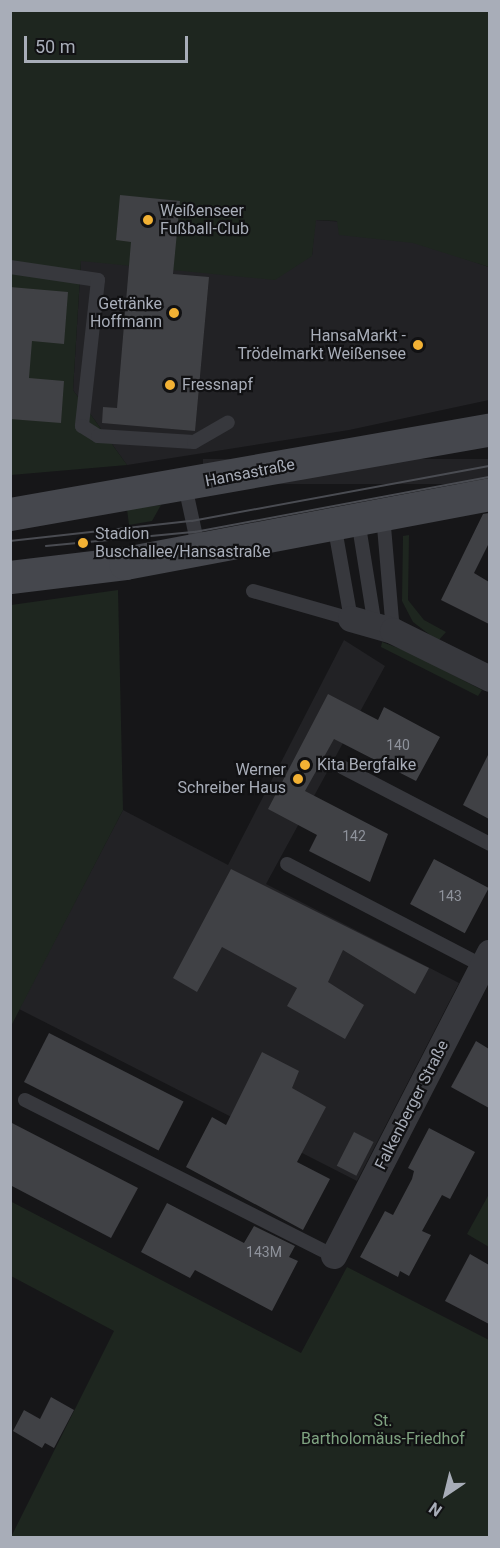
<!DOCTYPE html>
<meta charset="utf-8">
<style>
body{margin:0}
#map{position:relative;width:500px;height:1548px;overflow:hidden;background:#161618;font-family:Roboto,sans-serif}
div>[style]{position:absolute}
.built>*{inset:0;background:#222225;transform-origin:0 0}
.green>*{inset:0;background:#1e261f}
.building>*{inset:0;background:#404145;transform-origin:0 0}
.service>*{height:14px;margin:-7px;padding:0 7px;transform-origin:7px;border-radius:7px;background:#37383d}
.minor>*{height:26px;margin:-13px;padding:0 13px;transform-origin:13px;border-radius:13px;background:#37383d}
.secondary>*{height:33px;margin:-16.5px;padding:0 16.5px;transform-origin:16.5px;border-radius:16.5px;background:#45474d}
.tram>*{height:1.5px;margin:-0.75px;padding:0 0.75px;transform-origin:0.75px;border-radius:0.75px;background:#4a4c52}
.dots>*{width:16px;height:16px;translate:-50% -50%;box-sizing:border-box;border:3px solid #111113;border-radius:50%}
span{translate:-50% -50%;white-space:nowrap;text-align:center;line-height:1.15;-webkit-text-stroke:4.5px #111113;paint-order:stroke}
.number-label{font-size:14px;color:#8e929b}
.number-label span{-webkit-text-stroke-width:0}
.poi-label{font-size:16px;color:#a8adb8}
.left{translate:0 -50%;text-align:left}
.right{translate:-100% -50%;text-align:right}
.street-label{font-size:16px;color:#a8adb8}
.park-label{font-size:16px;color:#7fa381}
.frame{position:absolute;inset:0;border:12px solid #a8adb8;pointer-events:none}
.north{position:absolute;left:416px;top:1464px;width:60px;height:60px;-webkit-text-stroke:4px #111113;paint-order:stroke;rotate:215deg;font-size:16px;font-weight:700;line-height:24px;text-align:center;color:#a8adb8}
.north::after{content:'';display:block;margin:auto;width:21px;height:27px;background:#a8adb8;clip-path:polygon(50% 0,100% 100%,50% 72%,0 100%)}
.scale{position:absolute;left:24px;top:36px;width:164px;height:27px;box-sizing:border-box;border:3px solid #a8adb8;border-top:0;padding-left:8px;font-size:18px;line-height:21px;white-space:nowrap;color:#a8adb8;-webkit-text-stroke:4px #111113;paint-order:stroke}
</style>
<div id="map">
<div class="built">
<i style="clip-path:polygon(315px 220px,360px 223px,489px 267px,489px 400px,349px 430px,127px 465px,73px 390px,81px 261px,312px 256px)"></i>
<i style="left:489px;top:459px;width:25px;height:286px;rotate:90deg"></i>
<i style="clip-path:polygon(344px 640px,385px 666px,266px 884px,459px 983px,357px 1181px,19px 1009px,123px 810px,228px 865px)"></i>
</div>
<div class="green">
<i style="clip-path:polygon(11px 11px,489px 11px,489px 267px,413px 243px,339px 235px,337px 221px,316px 220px,312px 256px,275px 280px,81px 261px,73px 390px,127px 465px,11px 475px)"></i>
<i style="clip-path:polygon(161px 505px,152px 521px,129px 525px,127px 509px)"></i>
<i style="clip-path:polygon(409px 535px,408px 600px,424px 620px,446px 632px,438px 641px,413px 622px,402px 601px,403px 536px)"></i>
<i style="clip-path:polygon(118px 590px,123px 810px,11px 1026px,11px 605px)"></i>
<i style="clip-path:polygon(382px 642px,409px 652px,482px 690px,478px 696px,381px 647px)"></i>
<i style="clip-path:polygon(489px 1194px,489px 1247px,467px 1234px)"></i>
<i style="clip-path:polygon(10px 1201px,301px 1353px,347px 1267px,489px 1340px,489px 1537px,11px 1537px,114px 1331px,11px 1276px)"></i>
</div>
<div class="building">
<i style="clip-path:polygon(120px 195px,180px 201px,173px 274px,209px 277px,195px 431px,102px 423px,103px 407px,117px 408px,131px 242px,116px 240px)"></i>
<i style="clip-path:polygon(10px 287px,68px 292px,64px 344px,32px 341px,29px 378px,64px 381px,61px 423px,10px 419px)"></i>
<i style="clip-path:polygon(489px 513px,489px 543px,474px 573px,489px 582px,489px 624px,441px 600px,483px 514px)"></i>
<i style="clip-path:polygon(328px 694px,378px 720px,384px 707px,440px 737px,416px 781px,334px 739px,305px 791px,388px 834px,370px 882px,309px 851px,317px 835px,268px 809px)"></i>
<i style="clip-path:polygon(489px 753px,489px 819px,463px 805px)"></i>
<i style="left:434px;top:859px;width:62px;height:51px;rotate:28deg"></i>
<i style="clip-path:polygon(231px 869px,429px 968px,415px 994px,343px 950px,328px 982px,364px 1005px,345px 1039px,287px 1006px,297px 988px,222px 947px,197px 992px,173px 978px)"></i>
<i style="left:49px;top:1033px;width:151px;height:55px;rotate:27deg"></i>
<i style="clip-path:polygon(476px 1041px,489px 1049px,489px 1108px,451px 1087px)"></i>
<i style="clip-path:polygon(262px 1052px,299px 1071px,292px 1088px,326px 1107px,297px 1162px,330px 1179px,303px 1230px,186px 1167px,212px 1117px,226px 1125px)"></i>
<i style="clip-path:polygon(10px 1122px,138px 1188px,111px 1238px,10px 1185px)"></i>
<i style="clip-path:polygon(429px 1128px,475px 1152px,450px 1199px,442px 1195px,422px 1231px,431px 1235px,409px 1276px,400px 1271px,398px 1277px,360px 1257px,385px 1211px,393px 1215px,412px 1179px,414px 1171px,408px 1168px)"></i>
<i style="left:354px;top:1132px;width:22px;height:38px;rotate:27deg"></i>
<i style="clip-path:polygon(167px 1203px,244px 1243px,254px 1226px,295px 1246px,289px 1257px,298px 1261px,272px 1311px,195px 1270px,190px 1278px,141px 1252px)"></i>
<i style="clip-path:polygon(470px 1254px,489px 1265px,489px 1324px,445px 1301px)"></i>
<i style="clip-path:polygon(51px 1397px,74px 1410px,54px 1448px,45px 1443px,42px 1448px,13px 1431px,24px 1410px,40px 1419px)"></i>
</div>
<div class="service">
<i style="left:10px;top:267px;width:89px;rotate:8.4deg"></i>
<i style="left:98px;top:280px;width:147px;rotate:96.3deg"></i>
<i style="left:82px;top:426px;width:19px;rotate:32deg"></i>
<i style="left:98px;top:436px;width:96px;rotate:3.6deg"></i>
<i style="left:194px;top:442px;width:39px;rotate:-30deg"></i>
<i style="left:185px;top:486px;width:66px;rotate:77.7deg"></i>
<i style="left:383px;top:515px;width:116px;rotate:85.1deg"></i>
<i style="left:358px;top:520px;width:107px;rotate:80.9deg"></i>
<i style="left:253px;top:591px;width:102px;rotate:15.9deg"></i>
<i style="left:351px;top:619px;width:97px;rotate:-100.1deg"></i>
<i style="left:342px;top:767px;width:167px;rotate:27.5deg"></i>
<i style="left:287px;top:864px;width:221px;rotate:27.5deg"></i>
<i style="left:25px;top:1100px;width:346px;rotate:26.8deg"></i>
</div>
<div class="minor">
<i style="left:351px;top:619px;width:44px;rotate:15.9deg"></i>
<i style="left:393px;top:631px;width:108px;rotate:26.3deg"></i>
<i style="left:334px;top:1256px;width:341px;rotate:-62.8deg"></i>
</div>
<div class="secondary">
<i style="left:10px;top:514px;width:487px;rotate:-10deg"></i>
<i style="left:10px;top:577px;width:116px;rotate:-6.9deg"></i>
<i style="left:125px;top:563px;width:371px;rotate:-10.7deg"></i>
</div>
<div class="tram">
<i style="left:10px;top:541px;width:183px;rotate:-6.3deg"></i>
<i style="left:192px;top:521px;width:303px;rotate:-10.5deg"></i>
<i style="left:46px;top:546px;width:150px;rotate:-5.4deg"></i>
<i style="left:195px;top:532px;width:300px;rotate:-10.6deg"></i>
</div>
<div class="dots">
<i style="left:148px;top:220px;background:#f2b134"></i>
<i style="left:174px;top:313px;background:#f2b134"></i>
<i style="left:418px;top:345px;background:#f2b134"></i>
<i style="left:170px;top:385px;background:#f2b134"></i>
<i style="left:83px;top:543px;background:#f2b134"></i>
<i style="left:305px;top:765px;background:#f2b134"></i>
<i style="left:298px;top:779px;background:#f2b134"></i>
</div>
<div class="number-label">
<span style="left:398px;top:745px">140</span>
<span style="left:354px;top:836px">142</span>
<span style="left:450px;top:896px">143</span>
<span style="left:264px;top:1252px">143M</span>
</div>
<div class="poi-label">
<span class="left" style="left:160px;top:220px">Weißenseer<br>Fußball-Club</span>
<span class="right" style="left:162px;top:313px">Getränke<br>Hoffmann</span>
<span class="right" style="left:406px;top:345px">HansaMarkt -<br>Trödelmarkt Weißensee</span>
<span class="left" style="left:182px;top:385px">Fressnapf</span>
<span class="left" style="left:95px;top:543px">Stadion<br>Buschallee/Hansastraße</span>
<span class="left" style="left:317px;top:765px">Kita Bergfalke</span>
<span class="right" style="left:286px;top:779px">Werner<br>Schreiber Haus</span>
</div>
<div class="street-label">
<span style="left:250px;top:473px;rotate:-11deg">Hansastraße</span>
<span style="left:412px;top:1105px;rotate:-63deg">Falkenberger Straße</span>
</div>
<div class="park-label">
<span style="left:383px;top:1430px">St.<br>Bartholomäus-Friedhof</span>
</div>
<div class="frame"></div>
<div class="north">N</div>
<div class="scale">50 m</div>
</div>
